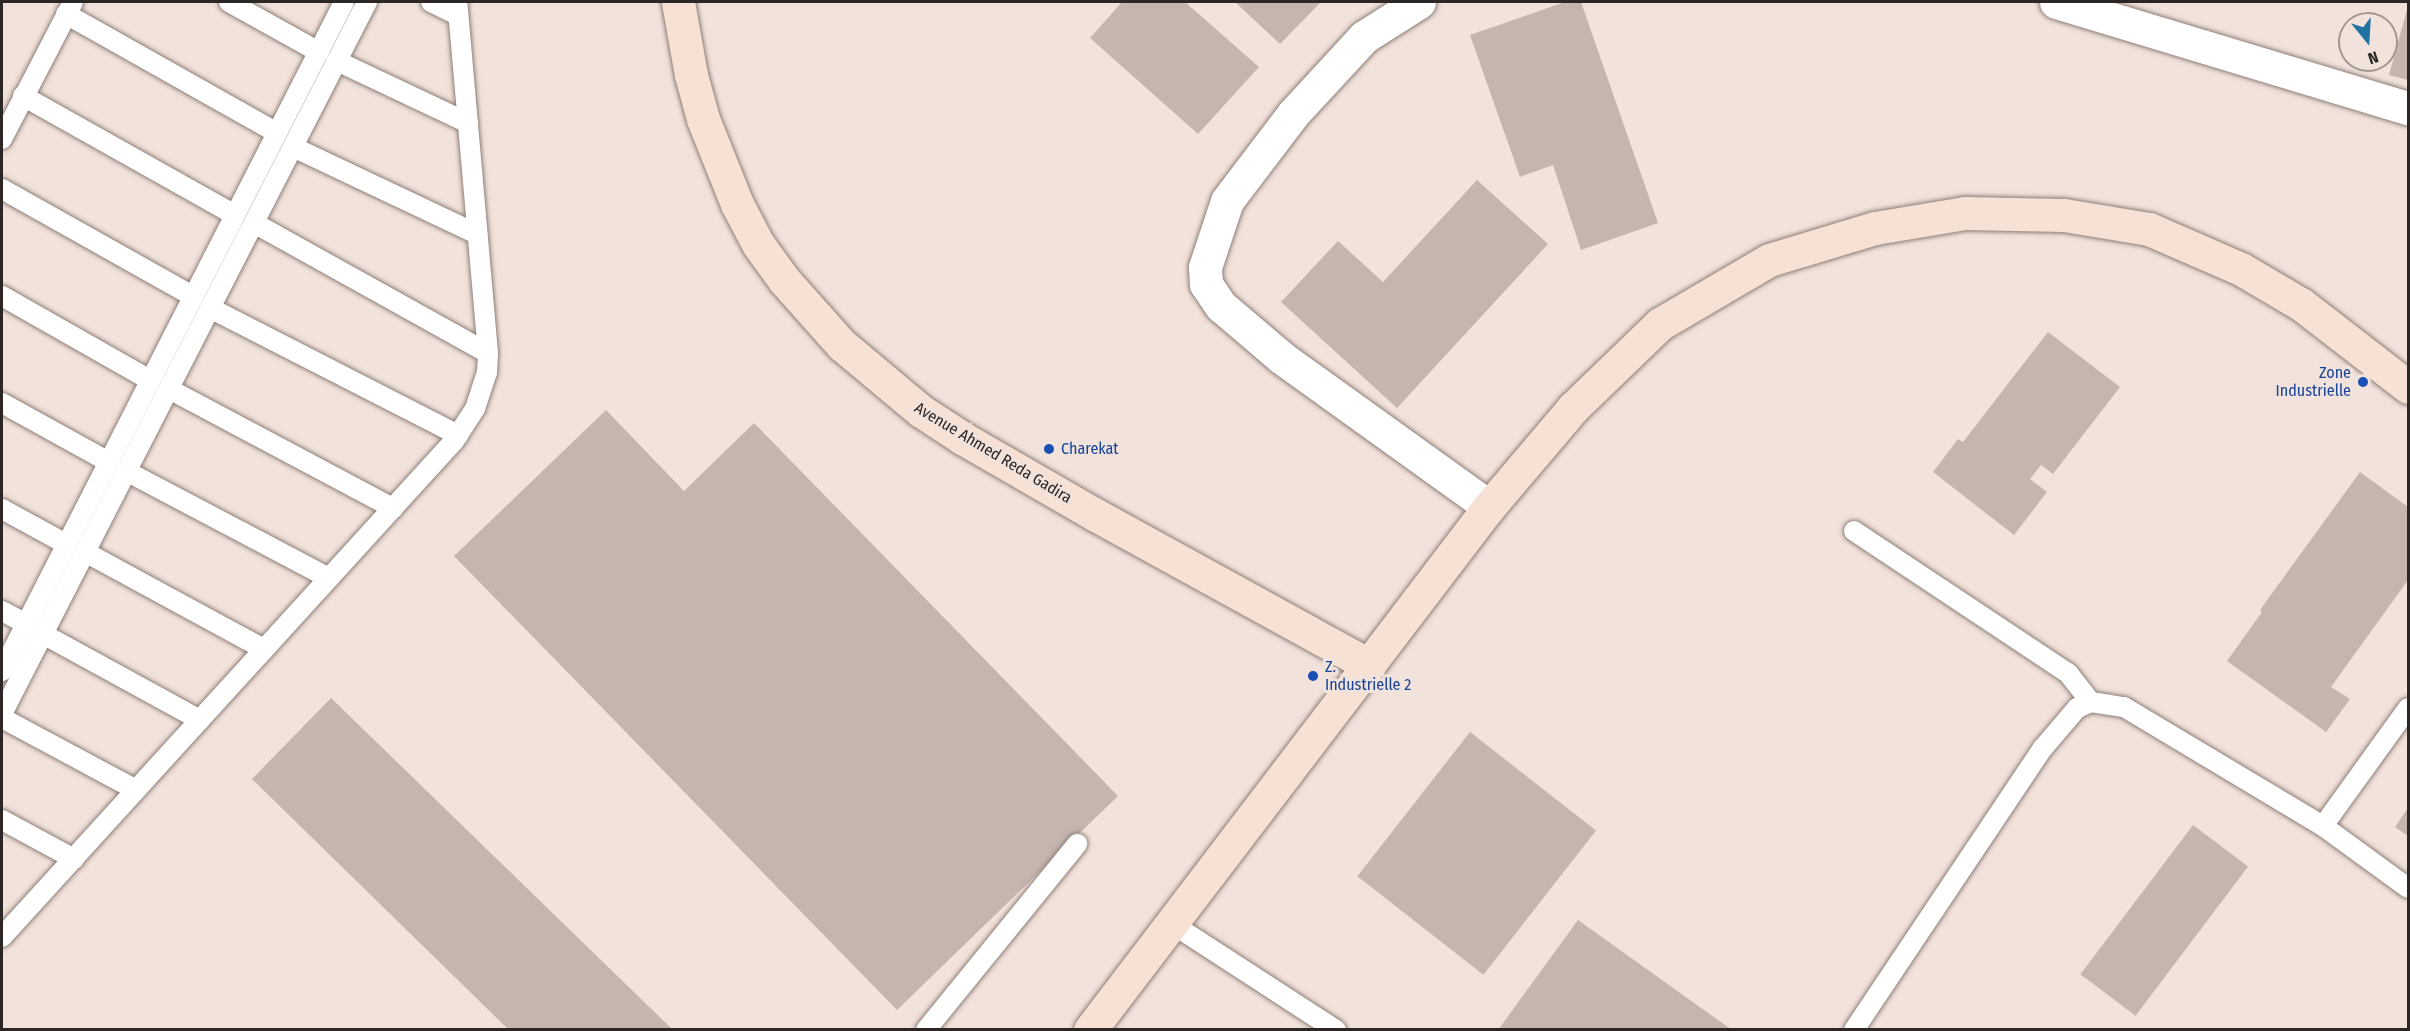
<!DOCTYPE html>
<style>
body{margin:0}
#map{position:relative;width:2410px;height:1031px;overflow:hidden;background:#f1e2db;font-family:"Fira Sans Condensed",sans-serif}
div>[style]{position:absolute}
.building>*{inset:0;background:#c4b5ae;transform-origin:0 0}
.roads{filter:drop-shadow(0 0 2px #8d7f78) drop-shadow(0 0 2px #8d7f78)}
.lane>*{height:20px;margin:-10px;padding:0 10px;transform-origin:10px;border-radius:10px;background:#fff}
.street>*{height:33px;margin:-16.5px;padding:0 16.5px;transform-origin:16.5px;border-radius:16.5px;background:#fff}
.secondary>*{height:33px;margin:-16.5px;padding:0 16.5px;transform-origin:16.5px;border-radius:16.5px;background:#f6e1d4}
.dots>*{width:16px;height:16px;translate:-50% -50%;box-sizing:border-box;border:3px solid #f1e2db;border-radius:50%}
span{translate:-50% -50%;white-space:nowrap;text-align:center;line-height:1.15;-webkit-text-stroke:6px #f1e2db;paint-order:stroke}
.transit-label{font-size:16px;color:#164399}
.right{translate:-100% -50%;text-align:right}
.left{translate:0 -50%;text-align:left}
.street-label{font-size:16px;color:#2c2624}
.frame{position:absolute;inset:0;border:3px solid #2c2624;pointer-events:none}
.north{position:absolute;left:2338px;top:12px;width:60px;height:60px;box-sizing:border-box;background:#f1e2db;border:2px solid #a29792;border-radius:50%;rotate:162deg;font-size:16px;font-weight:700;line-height:24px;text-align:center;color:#2c2624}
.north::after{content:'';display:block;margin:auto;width:21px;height:27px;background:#2173a4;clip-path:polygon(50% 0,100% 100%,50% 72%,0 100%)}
</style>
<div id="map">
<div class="building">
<i style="clip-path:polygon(1122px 2px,1185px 2px,1259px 67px,1198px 134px,1090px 38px)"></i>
<i style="clip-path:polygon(1235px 2px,1321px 2px,1280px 44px)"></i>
<i style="clip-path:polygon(1565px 2px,1581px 2px,1658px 223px,1581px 250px,1553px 165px,1520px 177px,1470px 35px)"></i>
<i style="clip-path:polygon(2408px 6px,2408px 80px,2389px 75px)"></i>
<i style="clip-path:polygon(1477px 180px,1548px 244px,1397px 408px,1281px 302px,1338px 241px,1383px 282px)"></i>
<i style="clip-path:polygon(2048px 332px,2120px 387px,2053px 474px,2041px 465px,2030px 479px,2047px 492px,2014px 535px,1933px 472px,1958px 439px,1963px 442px)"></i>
<i style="clip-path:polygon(606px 410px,684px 491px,754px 423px,1118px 796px,897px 1010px,454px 556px)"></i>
<i style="clip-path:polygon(2360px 472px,2408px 507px,2408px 580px,2331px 687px,2350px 699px,2326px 732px,2227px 661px,2262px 612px,2260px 610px)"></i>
<i style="clip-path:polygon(331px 698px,673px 1030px,509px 1030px,252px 779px)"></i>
<i style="left:1470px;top:732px;width:160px;height:183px;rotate:38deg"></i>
<i style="clip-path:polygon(2408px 808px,2408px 836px,2395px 827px)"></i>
<i style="left:2193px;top:825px;width:69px;height:187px;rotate:37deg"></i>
<i style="clip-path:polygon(1578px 920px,1732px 1030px,1498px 1030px)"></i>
</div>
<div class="roads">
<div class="lane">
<i style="left:229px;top:2px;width:103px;rotate:29.1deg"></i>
<i style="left:431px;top:2px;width:30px;rotate:26deg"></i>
<i style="left:66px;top:14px;width:242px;rotate:29.4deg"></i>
<i style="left:337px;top:61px;width:145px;rotate:25.3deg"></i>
<i style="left:23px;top:96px;width:243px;rotate:29.3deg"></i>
<i style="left:2px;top:139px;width:154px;rotate:-62.6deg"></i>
<i style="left:293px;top:147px;width:204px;rotate:25.3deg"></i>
<i style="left:2px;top:189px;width:219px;rotate:29.3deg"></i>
<i style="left:254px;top:223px;width:268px;rotate:29.1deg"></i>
<i style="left:2px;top:296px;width:170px;rotate:29.6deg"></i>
<i style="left:210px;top:308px;width:279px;rotate:27.1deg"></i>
<i style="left:169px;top:389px;width:254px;rotate:28deg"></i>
<i style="left:2px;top:403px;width:122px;rotate:28.9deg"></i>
<i style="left:126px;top:471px;width:229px;rotate:27.8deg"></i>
<i style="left:2px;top:509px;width:73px;rotate:28.7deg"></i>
<i style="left:1854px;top:531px;width:257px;rotate:33.6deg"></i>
<i style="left:2068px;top:673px;width:37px;rotate:52deg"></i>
<i style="left:85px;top:552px;width:204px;rotate:28.5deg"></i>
<i style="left:2px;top:611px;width:27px;rotate:28deg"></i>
<i style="left:43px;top:634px;width:179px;rotate:28.7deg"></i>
<i style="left:2px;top:671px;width:751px;rotate:-62.92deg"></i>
<i style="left:2px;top:714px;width:800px;rotate:-62.86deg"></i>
<i style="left:2px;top:718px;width:152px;rotate:28.2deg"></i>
<i style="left:2px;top:820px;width:82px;rotate:28.4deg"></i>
<i style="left:2323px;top:826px;width:105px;rotate:36.1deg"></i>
<i style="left:1171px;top:923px;width:197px;rotate:33deg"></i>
<i style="left:2px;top:937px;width:671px;rotate:-47.66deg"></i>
<i style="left:454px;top:441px;width:38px;rotate:-57deg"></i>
<i style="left:475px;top:409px;width:38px;rotate:-72deg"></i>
<i style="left:487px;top:373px;width:20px;rotate:-87deg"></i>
<i style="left:488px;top:353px;width:352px;rotate:-95deg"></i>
<i style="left:926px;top:1030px;width:240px;rotate:-50.9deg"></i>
<i style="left:1854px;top:1030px;width:339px;rotate:-56.2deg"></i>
<i style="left:2043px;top:748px;width:52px;rotate:-49.6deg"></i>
<i style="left:2077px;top:708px;width:15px;rotate:-23deg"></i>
<i style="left:2091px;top:702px;width:33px;rotate:9deg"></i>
<i style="left:2124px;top:707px;width:232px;rotate:30.9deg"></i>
<i style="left:2323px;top:826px;width:145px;rotate:-54.2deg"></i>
</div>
<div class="street">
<i style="left:1419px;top:2px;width:65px;rotate:147.5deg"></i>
<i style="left:1364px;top:37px;width:105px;rotate:132.7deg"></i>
<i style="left:1293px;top:114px;width:109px;rotate:127.2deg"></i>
<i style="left:1227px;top:201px;width:70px;rotate:108.4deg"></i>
<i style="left:1205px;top:267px;width:17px;rotate:87deg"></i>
<i style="left:1206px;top:284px;width:27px;rotate:56deg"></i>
<i style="left:1221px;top:306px;width:80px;rotate:40.4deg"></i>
<i style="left:1282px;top:358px;width:255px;rotate:35.7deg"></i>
<i style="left:2056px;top:2px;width:368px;rotate:16.8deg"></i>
</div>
<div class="secondary">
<i style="left:678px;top:2px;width:74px;rotate:79.9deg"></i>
<i style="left:691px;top:75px;width:46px;rotate:74.7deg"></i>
<i style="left:703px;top:119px;width:92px;rotate:68.2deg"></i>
<i style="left:737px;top:204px;width:45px;rotate:62.3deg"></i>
<i style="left:758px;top:244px;width:44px;rotate:54.2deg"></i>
<i style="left:784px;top:280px;width:87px;rotate:48.3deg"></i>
<i style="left:842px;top:345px;width:103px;rotate:39.9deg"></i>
<i style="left:921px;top:411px;width:51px;rotate:33.1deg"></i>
<i style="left:964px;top:439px;width:150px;rotate:30deg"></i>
<i style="left:1094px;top:514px;width:314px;rotate:28.8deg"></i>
<i style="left:1090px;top:1030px;width:658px;rotate:-52.66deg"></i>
<i style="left:1489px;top:507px;width:130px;rotate:-49.7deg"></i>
<i style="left:1573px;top:408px;width:121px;rotate:-44deg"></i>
<i style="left:1660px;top:324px;width:126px;rotate:-30.4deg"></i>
<i style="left:1769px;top:260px;width:111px;rotate:-16.8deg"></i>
<i style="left:1875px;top:228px;width:91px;rotate:-9.5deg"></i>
<i style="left:1965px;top:213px;width:99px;rotate:1.2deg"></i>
<i style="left:2064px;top:215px;width:86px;rotate:9.4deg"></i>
<i style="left:2149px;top:229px;width:100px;rotate:23.5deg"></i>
<i style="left:2241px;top:269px;width:71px;rotate:30.5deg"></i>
<i style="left:2302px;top:305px;width:134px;rotate:37.7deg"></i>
</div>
</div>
<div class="dots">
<i style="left:2363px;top:382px;background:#1a4fb4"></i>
<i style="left:1049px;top:449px;background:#1a4fb4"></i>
<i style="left:1313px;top:676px;background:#1a4fb4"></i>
</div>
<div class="transit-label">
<span class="right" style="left:2351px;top:382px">Zone<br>Industrielle</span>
<span class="left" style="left:1061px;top:449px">Charekat</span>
<span class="left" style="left:1325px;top:676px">Z.<br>Industrielle 2</span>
</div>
<div class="street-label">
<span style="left:993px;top:453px;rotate:31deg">Avenue Ahmed Reda Gadira</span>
</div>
<div class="frame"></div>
<div class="north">N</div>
</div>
